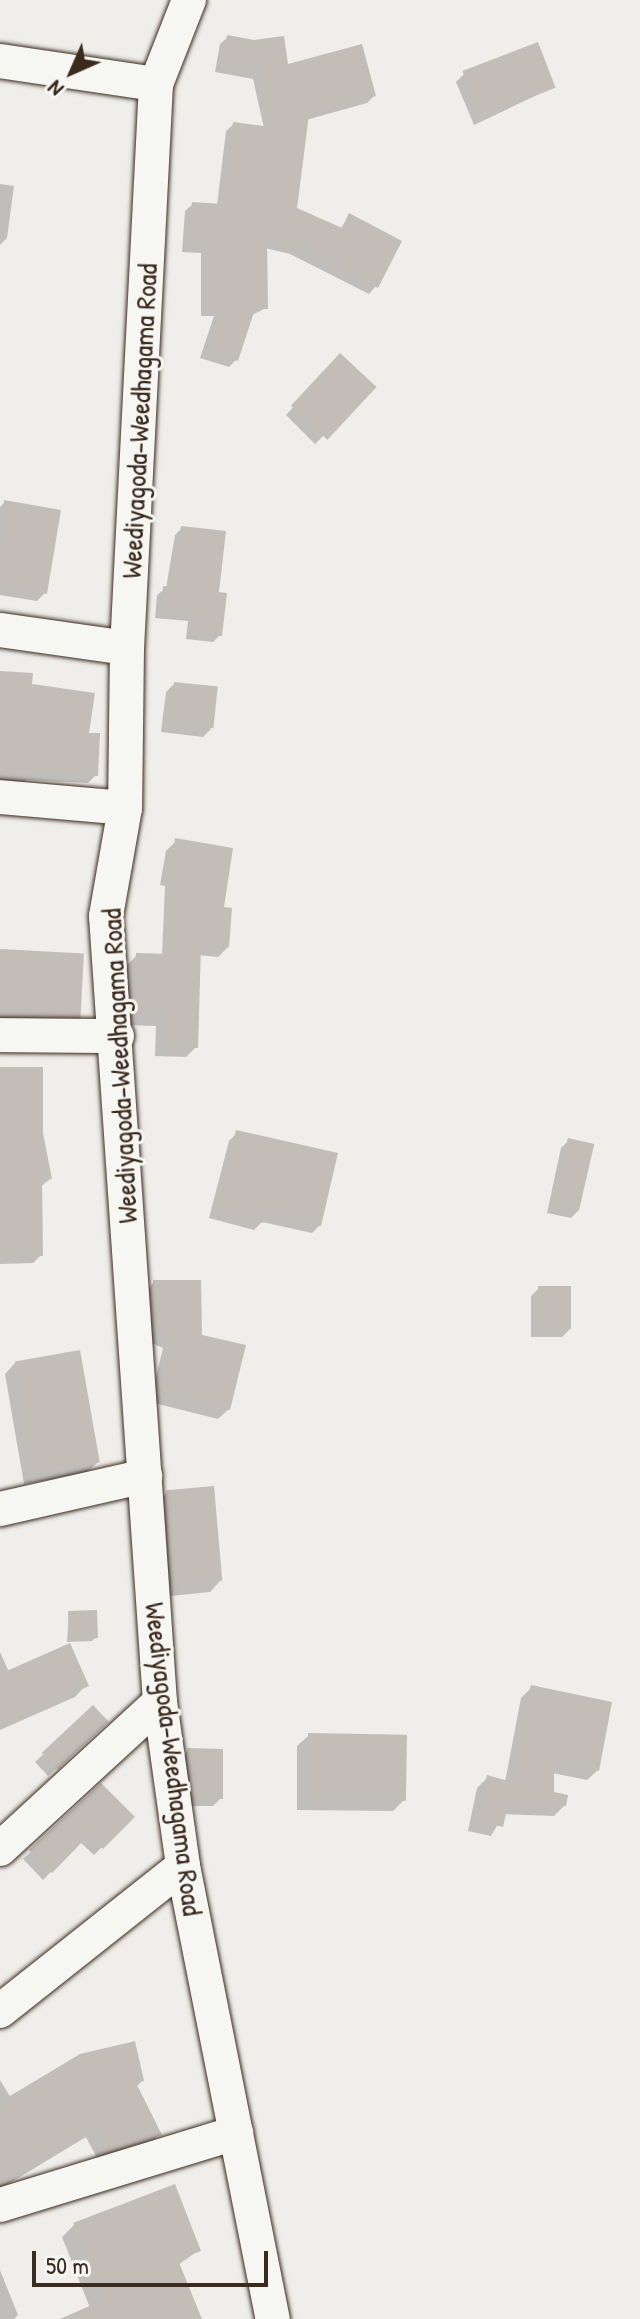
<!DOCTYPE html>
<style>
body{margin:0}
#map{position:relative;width:640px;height:2319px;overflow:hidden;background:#efeeea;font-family:"Patrick Hand",sans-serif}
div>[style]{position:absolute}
.shadow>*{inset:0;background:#0003}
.building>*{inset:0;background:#c2bdb7;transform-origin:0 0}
.roads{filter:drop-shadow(0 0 2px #3b2a1e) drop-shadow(0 0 2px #3b2a1e)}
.minor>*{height:34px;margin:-17px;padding:0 17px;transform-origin:17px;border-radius:17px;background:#f6f6f2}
span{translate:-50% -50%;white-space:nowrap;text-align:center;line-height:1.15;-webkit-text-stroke:6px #f6f6f2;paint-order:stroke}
.street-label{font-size:28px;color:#3b2a1e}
.north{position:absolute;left:32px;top:32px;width:80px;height:80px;-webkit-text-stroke:6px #f6f6f2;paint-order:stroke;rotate:225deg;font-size:22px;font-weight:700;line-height:32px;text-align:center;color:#3b2a1e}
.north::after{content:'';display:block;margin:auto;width:28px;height:36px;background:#3b2a1e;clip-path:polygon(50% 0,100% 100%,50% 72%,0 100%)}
.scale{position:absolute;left:32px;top:2251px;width:236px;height:36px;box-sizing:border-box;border:4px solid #3b2a1e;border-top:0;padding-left:10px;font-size:24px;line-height:28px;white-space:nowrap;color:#3b2a1e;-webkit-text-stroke:6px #f6f6f2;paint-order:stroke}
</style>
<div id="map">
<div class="shadow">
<i style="clip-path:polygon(228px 37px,286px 66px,374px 96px,367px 103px,306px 120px,295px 210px,340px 229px,350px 216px,376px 286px,369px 294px,290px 254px,265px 248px,266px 308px,250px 316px,236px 360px,229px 367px,200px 358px,214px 316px,201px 316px,201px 253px,182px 252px,185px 211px,193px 204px,217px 205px,226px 131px,234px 124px,264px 128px,253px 79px,215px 72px,220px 44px)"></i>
<i style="clip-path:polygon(464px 74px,554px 87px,474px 125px,456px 82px)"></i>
<i style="clip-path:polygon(0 184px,14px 186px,7px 238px,0 245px)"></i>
<i style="clip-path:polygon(333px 364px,374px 387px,315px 444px,286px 415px)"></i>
<i style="clip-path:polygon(5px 502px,45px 593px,37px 601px,0 595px,0 507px)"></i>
<i style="clip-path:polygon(182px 528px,217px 594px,220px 635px,213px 642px,186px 639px,188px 621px,155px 618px,157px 595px,166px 588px,175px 535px)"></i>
<i style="clip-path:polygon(0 673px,30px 686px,87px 735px,96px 775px,88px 783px,27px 780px,20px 786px,0 786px)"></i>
<i style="clip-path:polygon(174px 684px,211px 729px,203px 737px,161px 732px,166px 692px)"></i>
<i style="clip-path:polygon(176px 841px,222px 909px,228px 947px,218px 957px,198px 955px,196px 1047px,186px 1057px,155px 1056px,156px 1026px,126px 1025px,127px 965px,137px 955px,162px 955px,165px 886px,160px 885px,166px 851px)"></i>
<i style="clip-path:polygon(0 951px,80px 1015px,68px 1027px,0 1028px)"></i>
<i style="clip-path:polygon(0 1069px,41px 1134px,50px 1179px,40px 1187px,41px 1255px,33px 1263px,0 1264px)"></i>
<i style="clip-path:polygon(237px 1133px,320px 1225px,312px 1233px,262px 1222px,254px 1230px,209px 1218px,229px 1141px)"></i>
<i style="clip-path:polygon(569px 1140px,579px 1210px,571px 1218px,547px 1213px,561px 1148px)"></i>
<i style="clip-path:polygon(154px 1282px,200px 1337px,229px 1409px,218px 1419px,150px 1402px,163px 1348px,145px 1340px,144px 1293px)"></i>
<i style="clip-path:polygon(539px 1288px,570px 1329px,562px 1337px,531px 1337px,531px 1296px)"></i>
<i style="clip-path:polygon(16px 1362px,98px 1462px,86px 1473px,24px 1484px,5px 1374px)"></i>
<i style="clip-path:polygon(166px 1493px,221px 1580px,210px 1592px,161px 1597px,155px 1504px)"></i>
<i style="clip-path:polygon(69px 1613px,96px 1637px,92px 1641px,67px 1642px)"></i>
<i style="clip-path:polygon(0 1652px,9px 1672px,86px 1685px,75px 1697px,0 1730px)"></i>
<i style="clip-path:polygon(532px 1687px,598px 1770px,587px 1780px,552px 1773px,552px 1793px,565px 1805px,554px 1816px,504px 1814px,491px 1836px,468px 1831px,477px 1788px,487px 1778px,505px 1782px,521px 1698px)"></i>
<i style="clip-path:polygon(93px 1707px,98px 1730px,48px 1776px,35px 1762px)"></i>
<i style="clip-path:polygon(309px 1735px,405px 1799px,393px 1811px,297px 1810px,297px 1746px)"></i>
<i style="clip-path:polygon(188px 1750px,221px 1798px,213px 1806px,186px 1806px,180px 1758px)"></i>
<i style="clip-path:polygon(101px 1786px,132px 1817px,94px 1855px,80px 1842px,43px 1880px,23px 1859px)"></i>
<i style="clip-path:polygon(0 2080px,11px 2098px,142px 2081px,136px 2087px,160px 2134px,152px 2142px,97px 2158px,86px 2137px,0 2189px)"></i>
<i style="clip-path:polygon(74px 2225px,199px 2250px,178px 2265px,193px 2319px,80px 2319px,90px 2308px,62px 2237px)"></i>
<i style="clip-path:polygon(0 2270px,18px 2315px,14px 2319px,0 2319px)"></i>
</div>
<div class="building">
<i style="clip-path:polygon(227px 35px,254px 40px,284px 36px,288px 64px,362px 44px,376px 96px,309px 115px,297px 208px,342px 228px,349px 213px,402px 241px,378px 288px,297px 247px,296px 251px,267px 239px,268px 309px,255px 309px,238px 361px,207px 351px,220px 309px,208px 309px,207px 246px,189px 245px,192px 202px,223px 204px,233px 122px,272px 127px,260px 72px,222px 65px)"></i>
<i style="left:538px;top:42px;width:49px;height:81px;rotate:69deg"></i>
<i style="left:340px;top:353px;width:50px;height:72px;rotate:43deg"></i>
<i style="clip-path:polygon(4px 500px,61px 510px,47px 594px,0 586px)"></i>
<i style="clip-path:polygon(181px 526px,226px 531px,219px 592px,227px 593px,222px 636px,192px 633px,194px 615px,161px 611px,163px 586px,172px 587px)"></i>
<i style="clip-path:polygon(0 671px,33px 673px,32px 684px,95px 693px,89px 733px,100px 733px,98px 776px,30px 772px,30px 780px,0 777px)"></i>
<i style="left:174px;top:682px;width:44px;height:42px;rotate:6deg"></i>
<i style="clip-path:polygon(175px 838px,233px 848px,224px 907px,232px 908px,229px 947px,201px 946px,198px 1048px,164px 1047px,165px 1017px,135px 1016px,136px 953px,170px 954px,174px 876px,169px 875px)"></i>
<i style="left:0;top:949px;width:84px;height:66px;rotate:3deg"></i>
<i style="clip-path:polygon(0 1067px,43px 1067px,43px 1133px,52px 1179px,42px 1180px,43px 1256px,0 1257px)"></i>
<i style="clip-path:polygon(236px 1130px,338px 1153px,321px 1226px,266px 1213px,263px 1223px,216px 1210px)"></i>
<i style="left:568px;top:1138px;width:27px;height:68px;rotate:13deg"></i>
<i style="clip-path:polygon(153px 1280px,201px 1280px,202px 1335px,246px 1345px,230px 1410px,159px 1392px,172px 1338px,154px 1330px)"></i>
<i style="left:538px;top:1286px;width:33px;height:43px"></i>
<i style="left:80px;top:1350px;width:114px;height:66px;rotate:80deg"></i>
<i style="left:214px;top:1486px;width:95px;height:48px;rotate:85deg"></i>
<i style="left:97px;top:1610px;width:28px;height:29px;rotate:88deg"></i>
<i style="clip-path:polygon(70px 1643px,89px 1686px,0 1725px,0 1674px)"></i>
<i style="clip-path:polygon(531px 1685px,612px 1702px,599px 1771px,554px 1762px,554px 1792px,568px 1795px,566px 1806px,508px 1805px,503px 1827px,477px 1821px,487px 1775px,512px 1782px)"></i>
<i style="left:93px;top:1705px;width:23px;height:70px;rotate:47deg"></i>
<i style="left:308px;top:1733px;width:99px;height:66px;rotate:1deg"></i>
<i style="clip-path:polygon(187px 1748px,223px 1749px,223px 1799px,194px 1799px)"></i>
<i style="clip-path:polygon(101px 1783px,135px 1817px,103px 1849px,89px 1835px,52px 1873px,29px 1850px)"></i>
<i style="clip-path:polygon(135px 2041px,144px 2081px,136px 2083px,162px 2135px,105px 2152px,95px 2131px,0 2183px,0 2102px,80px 2054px)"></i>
<i style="clip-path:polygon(175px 2184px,201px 2251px,178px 2260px,202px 2319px,60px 2319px,103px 2300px,73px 2223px)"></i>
</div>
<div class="roads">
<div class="minor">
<i style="left:189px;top:0;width:90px;rotate:111.4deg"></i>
<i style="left:156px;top:84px;width:565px;rotate:92.94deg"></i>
<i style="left:127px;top:648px;width:160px;rotate:90.7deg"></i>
<i style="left:125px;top:808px;width:110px;rotate:100deg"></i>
<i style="left:106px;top:916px;width:788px;rotate:86.07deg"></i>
<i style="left:160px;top:1702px;width:166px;rotate:82deg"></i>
<i style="left:183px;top:1866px;width:462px;rotate:78.8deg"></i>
<i style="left:0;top:61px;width:158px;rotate:8.4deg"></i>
<i style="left:0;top:630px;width:128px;rotate:8.1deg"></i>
<i style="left:0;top:797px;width:125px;rotate:5deg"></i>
<i style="left:0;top:1035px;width:117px;rotate:0.5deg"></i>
<i style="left:0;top:1509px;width:149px;rotate:-12.8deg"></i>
<i style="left:0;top:1849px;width:217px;rotate:-42.6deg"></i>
<i style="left:0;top:2011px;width:233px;rotate:-38.4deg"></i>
<i style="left:0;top:2205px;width:247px;rotate:-17deg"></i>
</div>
</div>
<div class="street-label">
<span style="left:139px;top:421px;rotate:-87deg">Weediyagoda-Weedhagama Road</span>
<span style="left:119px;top:1066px;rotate:-93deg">Weediyagoda-Weedhagama Road</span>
<span style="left:174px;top:1759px;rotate:83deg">Weediyagoda-Weedhagama Road</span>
</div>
<div class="north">N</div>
<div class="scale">50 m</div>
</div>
